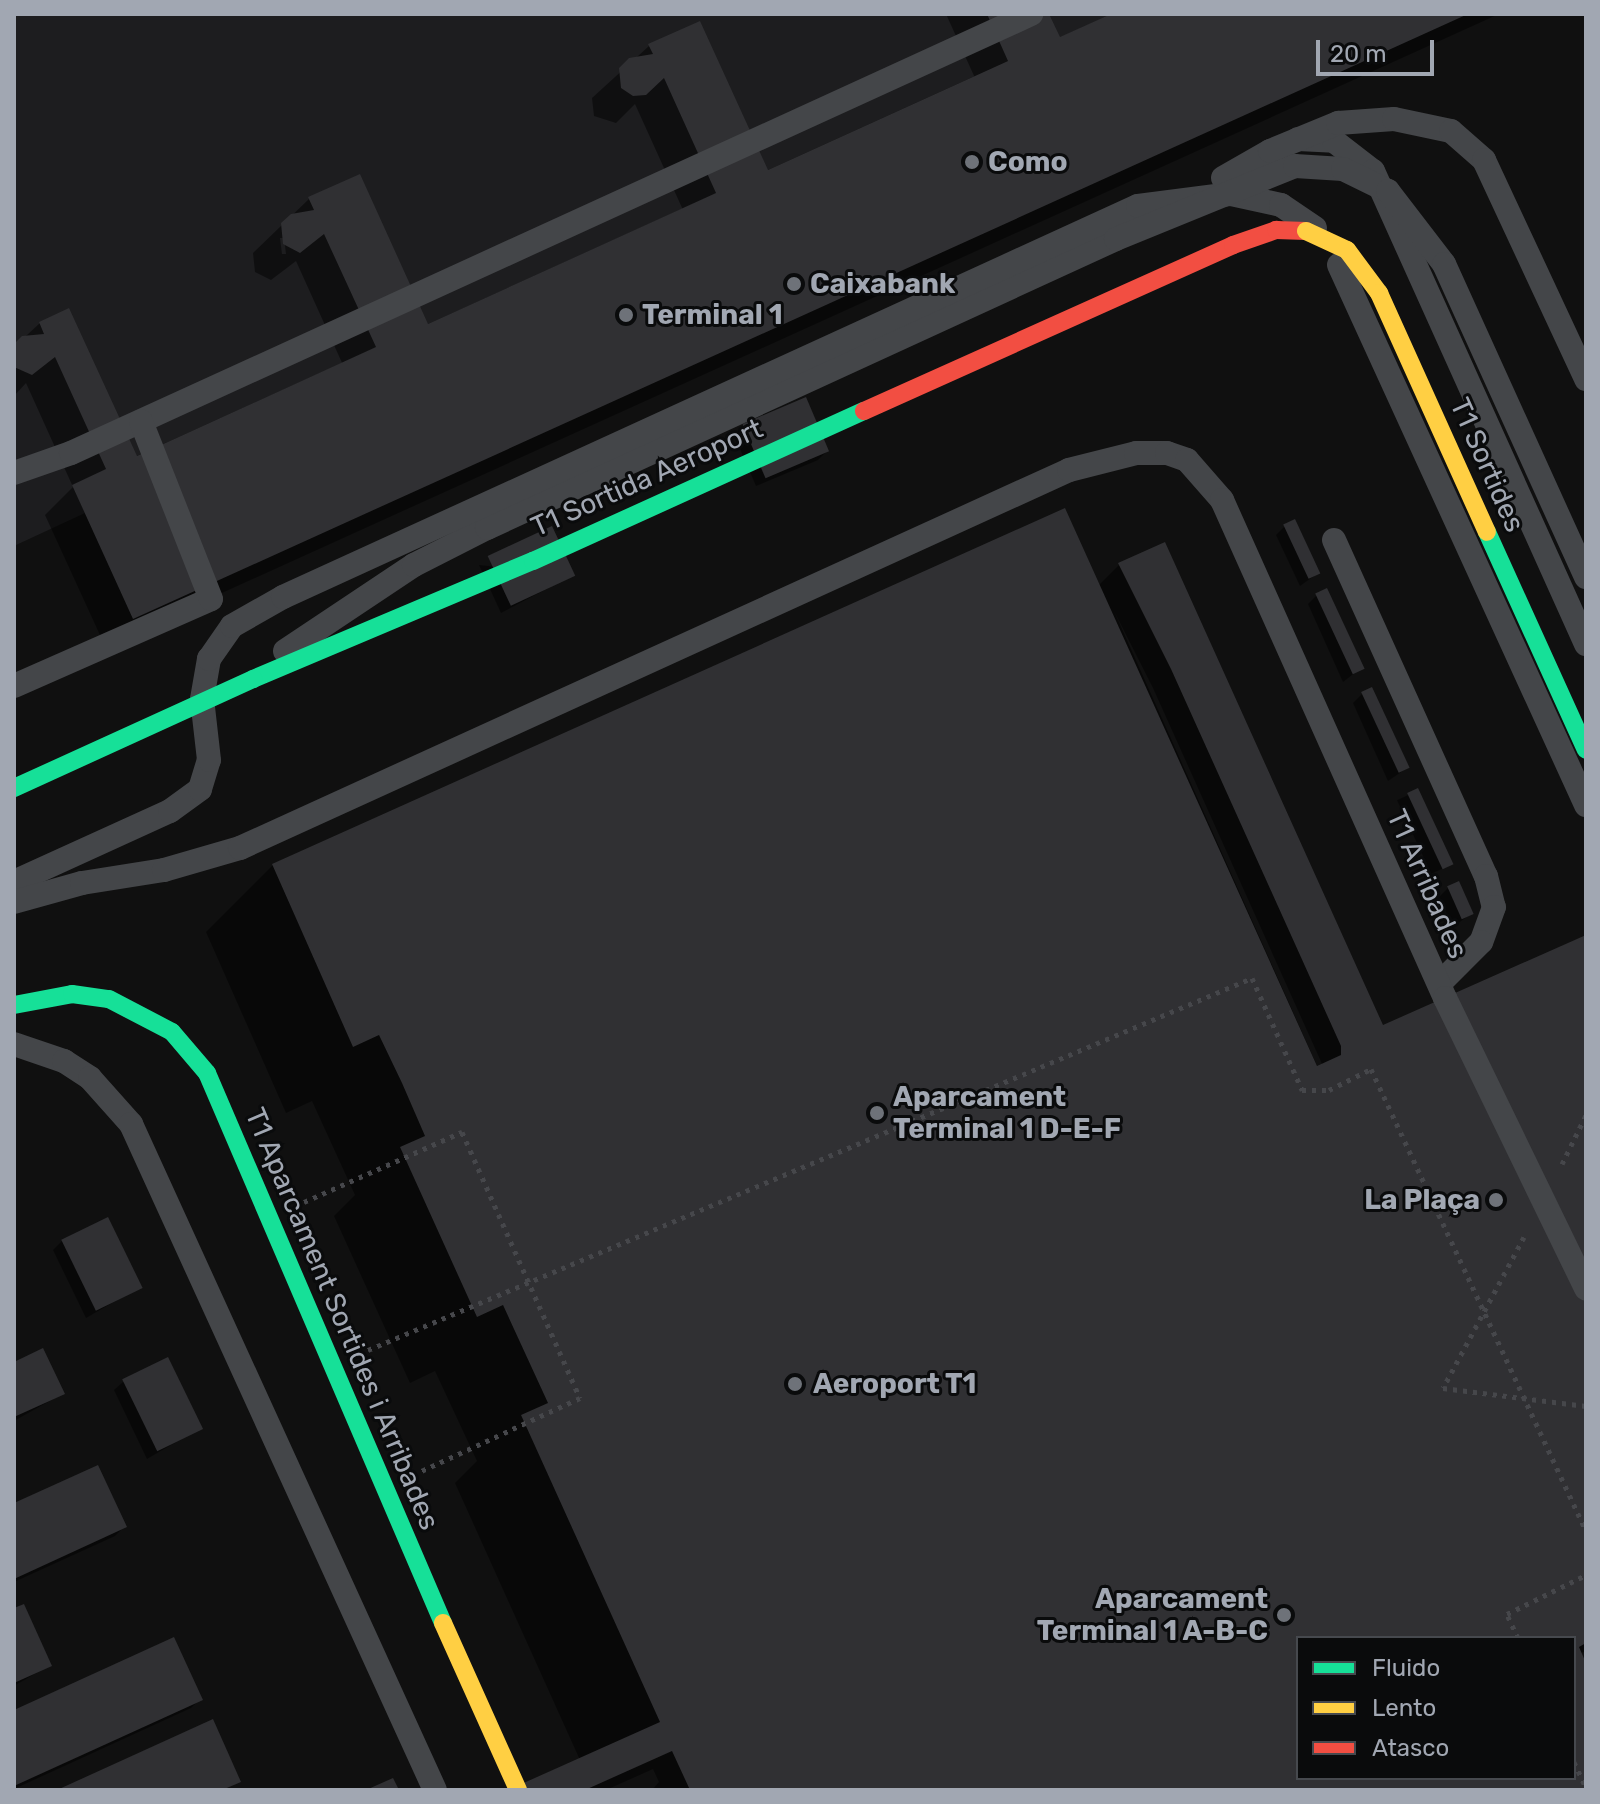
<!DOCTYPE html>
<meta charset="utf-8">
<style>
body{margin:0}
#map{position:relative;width:1600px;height:1804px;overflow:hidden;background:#101010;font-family:Rubik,sans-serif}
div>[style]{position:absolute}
.built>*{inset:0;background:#1d1d1f}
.shadow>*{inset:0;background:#0007;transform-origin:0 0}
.building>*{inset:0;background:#303033;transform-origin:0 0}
.path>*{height:5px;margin-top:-2.5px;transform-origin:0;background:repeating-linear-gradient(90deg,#46474b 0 4px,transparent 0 10px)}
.lane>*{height:24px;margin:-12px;padding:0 12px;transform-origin:12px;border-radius:12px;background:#444649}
.fast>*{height:18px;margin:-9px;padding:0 9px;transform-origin:9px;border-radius:9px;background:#16e098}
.slow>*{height:18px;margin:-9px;padding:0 9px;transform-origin:9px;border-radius:9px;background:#ffcf43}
.jam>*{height:18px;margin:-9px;padding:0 9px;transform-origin:9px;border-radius:9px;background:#f24e42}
.lane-bridge>*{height:24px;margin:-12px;padding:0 12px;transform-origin:12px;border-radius:12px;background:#444649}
.fast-bridge>*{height:18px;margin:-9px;padding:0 9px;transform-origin:9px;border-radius:9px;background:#16e098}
.slow-bridge>*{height:18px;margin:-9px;padding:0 9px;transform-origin:9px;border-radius:9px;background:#ffcf43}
.dots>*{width:22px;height:22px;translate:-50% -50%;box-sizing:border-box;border:4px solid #0a0b0c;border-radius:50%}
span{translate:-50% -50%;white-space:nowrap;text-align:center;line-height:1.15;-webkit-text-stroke:6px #0a0b0c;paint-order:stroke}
.poi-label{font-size:28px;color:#a1a7b2;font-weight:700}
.left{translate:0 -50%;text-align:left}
.right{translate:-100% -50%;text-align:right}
.street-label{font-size:28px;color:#a1a7b2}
.frame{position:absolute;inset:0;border:16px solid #a1a7b2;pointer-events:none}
.legend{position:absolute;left:1296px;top:1636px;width:280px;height:144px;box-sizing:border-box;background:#0a0b0c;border:2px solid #46494e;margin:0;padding:10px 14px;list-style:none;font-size:24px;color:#a1a7b2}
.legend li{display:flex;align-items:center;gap:16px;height:40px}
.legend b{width:40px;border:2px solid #46494e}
.scale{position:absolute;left:1316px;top:40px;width:118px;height:36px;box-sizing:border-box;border:4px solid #a1a7b2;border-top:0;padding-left:10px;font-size:24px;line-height:28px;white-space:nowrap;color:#a1a7b2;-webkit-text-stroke:6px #0a0b0c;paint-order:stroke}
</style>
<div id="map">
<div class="built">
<i style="clip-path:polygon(14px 14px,1112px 14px,73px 485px,85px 513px,14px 546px)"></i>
</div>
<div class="shadow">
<i style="clip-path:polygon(evenodd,946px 14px,1047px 14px,1059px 40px,1116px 14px,1499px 14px,105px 646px,45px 515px,73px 487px,26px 383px,14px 396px,14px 347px,40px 323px,136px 459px,343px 365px,296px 261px,271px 280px,255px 272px,253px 253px,309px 199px,427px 326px,683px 210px,635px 104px,616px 123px,594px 116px,592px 98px,649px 46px,767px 172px,975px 78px,946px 14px,280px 238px,284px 238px,286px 254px,282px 254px,280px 238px)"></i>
<i style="clip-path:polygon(743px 426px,827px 451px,818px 460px,756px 486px,734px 435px)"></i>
<i style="clip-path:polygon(1285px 526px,1318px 573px,1300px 586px,1276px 535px)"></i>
<i style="clip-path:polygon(479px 565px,573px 575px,501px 613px)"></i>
<i style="clip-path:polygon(evenodd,1119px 565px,1382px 1028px,1586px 937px,1586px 1651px,1579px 1654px,1586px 1670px,1586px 1790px,652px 1790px,659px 1782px,653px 1769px,606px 1790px,513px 1790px,580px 1760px,455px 1483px,477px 1461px,435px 1371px,410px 1383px,334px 1216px,355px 1195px,312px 1101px,286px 1113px,206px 932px,273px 865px,1098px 586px,1119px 565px,1114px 611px,1153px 688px,1323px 1066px,1318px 1068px,1114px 611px,1119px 565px,1298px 1638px,1574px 1638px,1574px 1778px,1298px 1778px,1298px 1638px)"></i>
<i style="clip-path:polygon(1317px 595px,1361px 668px,1343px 682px,1308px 604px)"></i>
<i style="clip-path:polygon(1362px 694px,1407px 768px,1388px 781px,1353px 703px)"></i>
<i style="left:1417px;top:791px;width:81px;height:22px;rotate:65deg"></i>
<i style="clip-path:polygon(1448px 888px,1472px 913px,1453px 927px,1439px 897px)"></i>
<i style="clip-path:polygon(62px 1241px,140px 1287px,86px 1318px,53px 1250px)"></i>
<i style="clip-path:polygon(14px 1364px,62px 1394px,14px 1421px)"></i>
<i style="clip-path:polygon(123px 1382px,200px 1428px,147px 1459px,114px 1390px)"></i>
<i style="clip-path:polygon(14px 1505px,124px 1527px,115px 1536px,14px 1582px)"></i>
<i style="clip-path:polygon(14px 1610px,50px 1665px,14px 1686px)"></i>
<i style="clip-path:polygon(200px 1699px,191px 1708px,14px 1789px,14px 1712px)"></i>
</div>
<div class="building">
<i style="clip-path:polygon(987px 14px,1049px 14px,1060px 37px,1111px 14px,1468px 14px,133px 619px,72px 485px,106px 469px,55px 357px,32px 375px,14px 367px,14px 344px,22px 336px,44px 334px,39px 322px,69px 308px,137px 456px,376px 347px,324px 234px,300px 253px,283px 244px,281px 223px,291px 214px,314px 210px,308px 197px,360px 174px,428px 324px,716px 193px,664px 78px,646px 95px,633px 96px,621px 88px,619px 68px,629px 58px,653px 54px,648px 44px,700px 21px,768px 170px,1008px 61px)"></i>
<i style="left:806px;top:397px;width:59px;height:69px;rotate:67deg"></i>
<i style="clip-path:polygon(evenodd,1065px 508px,1317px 1066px,1341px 1055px,1341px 1046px,1171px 669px,1118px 563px,1165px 542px,1383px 1025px,1586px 935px,1586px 1643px,1579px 1647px,1586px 1663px,1586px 1790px,690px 1790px,672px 1751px,585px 1790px,508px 1790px,660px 1722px,521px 1415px,548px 1403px,503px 1305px,477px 1317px,400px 1147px,425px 1136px,402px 1083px,379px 1035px,353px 1047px,272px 864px,1065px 508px,1298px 1638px,1574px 1638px,1574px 1778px,1298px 1778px,1298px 1638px)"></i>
<i style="left:1295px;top:519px;width:60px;height:13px;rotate:65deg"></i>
<i style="left:552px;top:526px;width:55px;height:71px;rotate:65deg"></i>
<i style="left:1327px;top:588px;width:89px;height:13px;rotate:65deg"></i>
<i style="left:1372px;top:687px;width:89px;height:12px;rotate:65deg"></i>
<i style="left:1418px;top:788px;width:84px;height:12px;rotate:65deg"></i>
<i style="left:1459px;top:881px;width:36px;height:13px;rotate:66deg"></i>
<i style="left:108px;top:1217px;width:79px;height:52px;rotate:64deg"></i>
<i style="clip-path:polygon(43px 1348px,65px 1394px,14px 1417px,14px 1362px)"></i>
<i style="left:168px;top:1357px;width:80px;height:51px;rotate:64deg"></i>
<i style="clip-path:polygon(98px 1465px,127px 1527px,14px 1579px,14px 1503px)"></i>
<i style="clip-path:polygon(24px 1604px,52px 1666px,14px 1683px,14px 1608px)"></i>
<i style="clip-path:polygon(174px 1637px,203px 1700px,14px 1786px,14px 1710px)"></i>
<i style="clip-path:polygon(213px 1719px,241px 1782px,222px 1790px,57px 1790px)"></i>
<i style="clip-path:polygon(393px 1778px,399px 1790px,366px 1790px)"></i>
</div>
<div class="path">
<i style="left:1562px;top:1164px;width:55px;rotate:-63.9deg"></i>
<i style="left:304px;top:1202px;width:173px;rotate:-23.9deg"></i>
<i style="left:462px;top:1132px;width:291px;rotate:66.1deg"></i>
<i style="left:580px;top:1398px;width:177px;rotate:155.3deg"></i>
<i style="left:1524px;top:1237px;width:171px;rotate:118.2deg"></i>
<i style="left:1443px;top:1388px;width:144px;rotate:7.2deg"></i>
<i style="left:368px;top:1350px;width:959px;rotate:-22.82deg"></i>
<i style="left:1252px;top:978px;width:123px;rotate:65.9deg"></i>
<i style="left:1302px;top:1090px;width:27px"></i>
<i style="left:1329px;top:1090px;width:47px;rotate:-26.6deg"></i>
<i style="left:1371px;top:1069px;width:510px;rotate:65.04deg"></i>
<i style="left:1518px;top:1638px;width:26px;rotate:-115deg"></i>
<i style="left:1507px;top:1614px;width:88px;rotate:-26.3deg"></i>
<i style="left:1574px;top:1762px;width:29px;rotate:65deg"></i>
</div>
<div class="lane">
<i style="left:1298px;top:139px;width:36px;rotate:3deg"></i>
<i style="left:1334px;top:141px;width:49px;rotate:37.6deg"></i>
<i style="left:1373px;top:171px;width:519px;rotate:65.76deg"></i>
<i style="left:1339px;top:265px;width:594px;rotate:65.42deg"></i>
<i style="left:14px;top:473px;width:60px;rotate:-19.3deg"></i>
<i style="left:71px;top:453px;width:1056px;rotate:-24.57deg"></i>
<i style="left:1334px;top:540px;width:369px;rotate:65.7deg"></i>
<i style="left:1486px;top:876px;width:32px;rotate:76deg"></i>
<i style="left:1494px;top:907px;width:37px;rotate:110deg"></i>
<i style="left:1481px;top:942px;width:59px;rotate:135deg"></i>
<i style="left:285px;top:651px;width:155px;rotate:-33.7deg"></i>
<i style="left:414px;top:565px;width:82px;rotate:-26.9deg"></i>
<i style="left:487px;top:528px;width:692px;rotate:-24.68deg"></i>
<i style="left:14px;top:686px;width:215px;rotate:-23.8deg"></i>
<i style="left:211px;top:599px;width:191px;rotate:-111.5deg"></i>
<i style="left:14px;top:882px;width:171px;rotate:-24.5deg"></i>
<i style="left:170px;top:811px;width:37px;rotate:-36deg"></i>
<i style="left:200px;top:789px;width:30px;rotate:-73deg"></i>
<i style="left:209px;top:760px;width:61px;rotate:-96.5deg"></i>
<i style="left:202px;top:699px;width:41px;rotate:-80.1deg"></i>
<i style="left:209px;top:659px;width:40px;rotate:-55.1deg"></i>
<i style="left:232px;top:626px;width:59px;rotate:-29.6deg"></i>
<i style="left:283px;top:597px;width:940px;rotate:-24.58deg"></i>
<i style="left:1138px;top:206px;width:94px;rotate:-7.4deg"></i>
<i style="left:1231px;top:194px;width:51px;rotate:12.4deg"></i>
<i style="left:1281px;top:205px;width:41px;rotate:34.1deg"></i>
<i style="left:14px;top:902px;width:71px;rotate:-15.6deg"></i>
<i style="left:82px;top:883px;width:83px;rotate:-9deg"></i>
<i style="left:164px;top:870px;width:79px;rotate:-16.1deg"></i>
<i style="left:240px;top:848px;width:911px;rotate:-24.51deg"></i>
<i style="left:1069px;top:470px;width:69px;rotate:-14.2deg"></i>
<i style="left:1136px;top:453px;width:31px"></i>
<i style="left:1167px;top:453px;width:21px;rotate:19deg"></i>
<i style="left:1187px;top:460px;width:53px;rotate:48.8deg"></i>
<i style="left:1222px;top:500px;width:546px;rotate:65.88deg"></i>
<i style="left:1445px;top:998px;width:323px;rotate:64.1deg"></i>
<i style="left:14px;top:1044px;width:53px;rotate:18.8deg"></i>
<i style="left:64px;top:1061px;width:31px;rotate:33deg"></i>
<i style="left:90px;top:1078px;width:62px;rotate:48.3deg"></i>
<i style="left:131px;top:1124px;width:732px;rotate:65.47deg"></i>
</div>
<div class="fast">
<i style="left:253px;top:679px;width:304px;rotate:-22.9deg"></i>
<i style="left:533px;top:561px;width:363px;rotate:-24.4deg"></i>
<i style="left:14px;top:1005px;width:59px;rotate:-10.7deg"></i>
<i style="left:72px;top:994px;width:37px;rotate:8deg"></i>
<i style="left:109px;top:999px;width:71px;rotate:27.6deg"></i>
<i style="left:172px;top:1032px;width:54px;rotate:49.5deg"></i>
<i style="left:207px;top:1073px;width:598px;rotate:66.78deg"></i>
</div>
<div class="slow">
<i style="left:443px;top:1623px;width:183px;rotate:65.8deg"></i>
</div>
<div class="jam">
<i style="left:864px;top:411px;width:405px;rotate:-24.2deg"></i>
<i style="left:1233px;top:245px;width:46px;rotate:-19.2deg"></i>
<i style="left:1276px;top:230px;width:30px;rotate:2deg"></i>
</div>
<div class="lane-bridge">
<i style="left:1223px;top:178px;width:54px;rotate:-29.9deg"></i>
<i style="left:1270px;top:151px;width:74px;rotate:-22.4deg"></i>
<i style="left:1338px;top:123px;width:56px;rotate:-4.1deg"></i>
<i style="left:1394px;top:119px;width:58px;rotate:11.9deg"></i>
<i style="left:1451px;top:131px;width:44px;rotate:41.3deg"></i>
<i style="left:1484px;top:160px;width:242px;rotate:65deg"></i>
<i style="left:1116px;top:239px;width:193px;rotate:-22.2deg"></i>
<i style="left:1295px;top:166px;width:48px;rotate:3.6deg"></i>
<i style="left:1343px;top:169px;width:50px;rotate:26.1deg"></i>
<i style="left:1388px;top:191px;width:92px;rotate:52.5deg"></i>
<i style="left:1444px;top:264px;width:344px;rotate:65.6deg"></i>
</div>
<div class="fast-bridge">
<i style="left:1487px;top:532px;width:239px;rotate:65.6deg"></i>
<i style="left:14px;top:788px;width:263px;rotate:-24.5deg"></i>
</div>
<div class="slow-bridge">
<i style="left:1306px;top:231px;width:45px;rotate:24.9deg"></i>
<i style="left:1347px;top:250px;width:54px;rotate:53.3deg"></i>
<i style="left:1379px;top:293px;width:262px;rotate:65.7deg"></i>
</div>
<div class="dots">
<i style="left:972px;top:162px;background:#6e7279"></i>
<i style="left:794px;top:284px;background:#6e7279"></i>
<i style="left:626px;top:315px;background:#6e7279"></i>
<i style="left:877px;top:1113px;background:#6e7279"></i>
<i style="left:1496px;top:1200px;background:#6e7279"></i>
<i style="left:795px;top:1384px;background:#6e7279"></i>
<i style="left:1284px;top:1615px;background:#6e7279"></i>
</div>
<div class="poi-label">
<span class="left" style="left:988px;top:162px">Como</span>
<span class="left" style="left:810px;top:284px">Caixabank</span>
<span class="left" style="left:642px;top:315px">Terminal 1</span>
<span class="left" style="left:893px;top:1113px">Aparcament<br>Terminal 1 D-E-F</span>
<span class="right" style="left:1480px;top:1200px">La Plaça</span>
<span class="left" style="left:813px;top:1384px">Aeroport T1</span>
<span class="right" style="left:1268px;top:1615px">Aparcament<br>Terminal 1 A-B-C</span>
</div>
<div class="street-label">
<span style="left:1487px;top:465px;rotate:66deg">T1 Sortides</span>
<span style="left:647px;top:478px;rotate:-24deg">T1 Sortida Aeroport</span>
<span style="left:1427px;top:884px;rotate:66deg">T1 Arribades</span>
<span style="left:342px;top:1319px;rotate:67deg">T1 Aparcament Sortides i Arribades</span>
</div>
<div class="frame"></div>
<ul class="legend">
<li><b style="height:10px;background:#16e098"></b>Fluido</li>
<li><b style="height:10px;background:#ffcf43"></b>Lento</li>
<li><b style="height:10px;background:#f24e42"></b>Atasco</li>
</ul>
<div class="scale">20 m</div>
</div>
